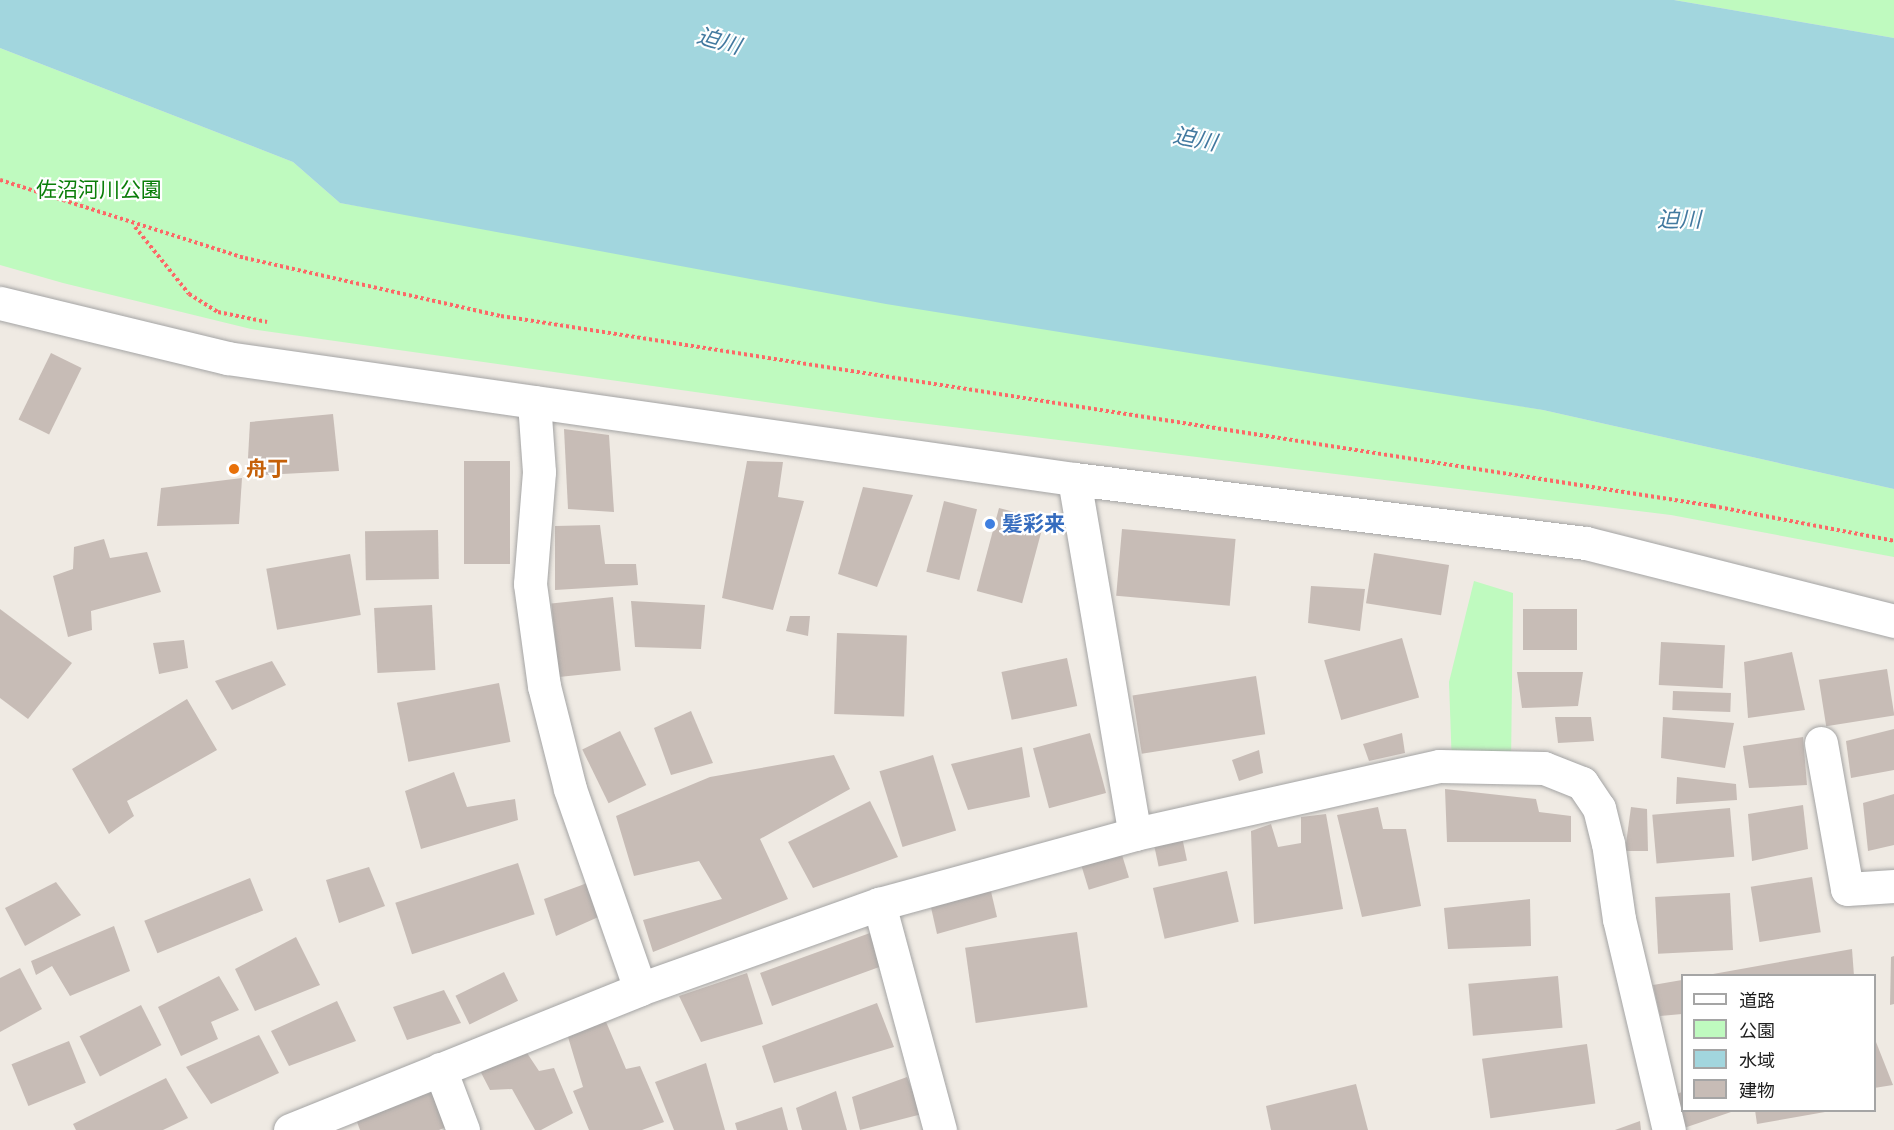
<!DOCTYPE html>
<meta charset="utf-8">
<style>
body{margin:0}
#map{position:relative;width:1894px;height:1130px;overflow:hidden;background:#efeae3;font-family:Montserrat,"Noto Sans JP",sans-serif}
div>[style]{position:absolute}
.park>*{inset:0;background:#bffabf}
.water>*{inset:0;background:#a2d6de}
.building>*{inset:0;background:#c7bcb6;transform-origin:0 0}
.path>*{height:4px;margin-top:-2px;transform-origin:0;background:repeating-linear-gradient(90deg,#fc6867 0 3px,transparent 0 6px)}
.roads{filter:drop-shadow(0 0 2px #a4a4a4) drop-shadow(0 0 2px #a4a4a4)}
.minor>*{height:33px;margin:-16.5px;padding:0 16.5px;transform-origin:16.5px;border-radius:16.5px;background:#fff}
.dots>*{width:16px;height:16px;translate:-50% -50%;box-sizing:border-box;border:3px solid #fff;border-radius:50%}
span{translate:-50% -50%;white-space:nowrap;text-align:center;line-height:1.15;-webkit-text-stroke:4.5px #fff;paint-order:stroke}
.park-label{font-size:21px;color:#0a7e09}
.food-label{font-size:21px;color:#c56008;font-weight:700}
.left{translate:0 -50%;text-align:left}
.shop-label{font-size:21px;color:#366cbe;font-weight:700}
.water-label{font-size:22px;color:#42799f;font-style:italic}
.legend{position:absolute;left:1681px;top:974px;width:195px;height:138px;box-sizing:border-box;background:#fff;border:2px solid #a5a5a5;margin:0;padding:8px 10px;list-style:none;font-size:18px;color:#1d1d1d}
.legend li{display:flex;align-items:center;gap:12px;height:30px}
.legend b{width:30px;border:2px solid #a5a5a5}
</style>
<div id="map">
<div class="park">
<i style="clip-path:polygon(1674px 0,1894px 0,1894px 38px)"></i>
<i style="clip-path:polygon(0 48px,293px 162px,340px 203px,1543px 410px,1894px 489px,1894px 557px,1671px 515px,879px 418px,251px 329px,63px 283px,0 265px)"></i>
<i style="clip-path:polygon(1474px 581px,1513px 593px,1511px 767px,1452px 766px,1449px 682px)"></i>
</div>
<div class="water">
<i style="clip-path:polygon(0 0,1674px 0,1894px 38px,1894px 489px,1543px 410px,886px 304px,340px 203px,293px 162px,0 48px)"></i>
</div>
<div class="building">
<i style="left:51px;top:353px;width:34px;height:74px;rotate:26deg"></i>
<i style="clip-path:polygon(333px 414px,339px 471px,247px 476px,250px 422px)"></i>
<i style="clip-path:polygon(564px 429px,609px 435px,614px 512px,568px 509px)"></i>
<i style="left:464px;top:461px;width:46px;height:103px"></i>
<i style="clip-path:polygon(747px 461px,783px 462px,778px 497px,804px 501px,773px 610px,722px 598px)"></i>
<i style="clip-path:polygon(242px 478px,239px 524px,157px 526px,161px 488px)"></i>
<i style="clip-path:polygon(863px 487px,913px 495px,877px 587px,838px 574px)"></i>
<i style="left:944px;top:501px;width:34px;height:73px;rotate:14deg"></i>
<i style="left:999px;top:508px;width:47px;height:86px;rotate:15deg"></i>
<i style="clip-path:polygon(600px 525px,605px 564px,636px 564px,638px 585px,555px 590px,555px 526px)"></i>
<i style="left:1122px;top:529px;width:114px;height:67px;rotate:5deg"></i>
<i style="left:438px;top:530px;width:49px;height:73px;rotate:89deg"></i>
<i style="clip-path:polygon(104px 539px,110px 558px,147px 552px,161px 592px,91px 611px,92px 630px,68px 637px,53px 576px,73px 569px,74px 547px)"></i>
<i style="left:1374px;top:553px;width:76px;height:51px;rotate:9deg"></i>
<i style="left:350px;top:554px;width:62px;height:85px;rotate:80deg"></i>
<i style="clip-path:polygon(1311px 586px,1365px 589px,1360px 631px,1308px 623px)"></i>
<i style="left:613px;top:597px;width:74px;height:62px;rotate:84deg"></i>
<i style="clip-path:polygon(631px 601px,705px 605px,701px 649px,635px 647px)"></i>
<i style="left:432px;top:605px;width:65px;height:58px;rotate:87deg"></i>
<i style="clip-path:polygon(0 609px,72px 663px,28px 719px,0 698px)"></i>
<i style="left:1577px;top:609px;width:41px;height:54px;rotate:90deg"></i>
<i style="clip-path:polygon(790px 616px,810px 616px,808px 636px,786px 631px)"></i>
<i style="left:837px;top:633px;width:70px;height:81px;rotate:2deg"></i>
<i style="left:1402px;top:638px;width:62px;height:81px;rotate:74deg"></i>
<i style="clip-path:polygon(184px 640px,188px 668px,159px 674px,153px 643px)"></i>
<i style="left:1661px;top:642px;width:64px;height:43px;rotate:3deg"></i>
<i style="clip-path:polygon(1792px 652px,1805px 710px,1748px 718px,1744px 662px)"></i>
<i style="left:1067px;top:658px;width:49px;height:67px;rotate:78deg"></i>
<i style="clip-path:polygon(272px 661px,286px 685px,232px 710px,215px 681px)"></i>
<i style="left:1887px;top:669px;width:47px;height:69px;rotate:81deg"></i>
<i style="clip-path:polygon(1517px 672px,1583px 672px,1578px 706px,1522px 708px)"></i>
<i style="left:1256px;top:676px;width:59px;height:125px;rotate:81deg"></i>
<i style="left:499px;top:683px;width:60px;height:104px;rotate:79deg"></i>
<i style="left:1673px;top:691px;width:58px;height:19px;rotate:2deg"></i>
<i style="clip-path:polygon(187px 699px,217px 750px,127px 801px,134px 816px,109px 834px,72px 769px)"></i>
<i style="clip-path:polygon(691px 711px,713px 763px,671px 775px,654px 728px)"></i>
<i style="clip-path:polygon(1555px 717px,1591px 717px,1594px 741px,1558px 743px)"></i>
<i style="clip-path:polygon(1663px 717px,1734px 723px,1725px 768px,1661px 758px)"></i>
<i style="clip-path:polygon(1894px 729px,1894px 770px,1851px 778px,1846px 741px)"></i>
<i style="left:620px;top:731px;width:60px;height:42px;rotate:64deg"></i>
<i style="left:1090px;top:733px;width:62px;height:59px;rotate:75deg"></i>
<i style="clip-path:polygon(1402px 733px,1405px 753px,1369px 761px,1363px 744px)"></i>
<i style="clip-path:polygon(1803px 737px,1807px 785px,1749px 788px,1743px 746px)"></i>
<i style="clip-path:polygon(1022px 747px,1030px 797px,968px 810px,951px 764px)"></i>
<i style="clip-path:polygon(1259px 750px,1263px 773px,1239px 781px,1232px 760px)"></i>
<i style="clip-path:polygon(834px 755px,850px 789px,760px 839px,788px 899px,653px 952px,643px 920px,722px 899px,699px 861px,634px 876px,616px 816px,710px 777px)"></i>
<i style="left:933px;top:755px;width:79px;height:56px;rotate:73deg"></i>
<i style="clip-path:polygon(454px 772px,467px 807px,515px 799px,518px 820px,421px 849px,405px 791px)"></i>
<i style="clip-path:polygon(1677px 777px,1736px 784px,1737px 800px,1676px 804px)"></i>
<i style="clip-path:polygon(1445px 789px,1536px 799px,1539px 812px,1571px 816px,1571px 842px,1447px 842px)"></i>
<i style="clip-path:polygon(1894px 794px,1894px 845px,1868px 851px,1863px 803px)"></i>
<i style="clip-path:polygon(870px 801px,898px 857px,813px 888px,788px 842px)"></i>
<i style="clip-path:polygon(1803px 805px,1808px 849px,1752px 861px,1748px 814px)"></i>
<i style="clip-path:polygon(1378px 807px,1383px 829px,1406px 829px,1421px 906px,1362px 917px,1337px 815px)"></i>
<i style="clip-path:polygon(1631px 807px,1647px 809px,1648px 851px,1625px 851px)"></i>
<i style="left:1730px;top:808px;width:49px;height:78px;rotate:85deg"></i>
<i style="clip-path:polygon(1326px 814px,1343px 909px,1254px 924px,1251px 831px,1271px 824px,1278px 847px,1301px 843px,1301px 817px)"></i>
<i style="left:1182px;top:837px;width:24px;height:29px;rotate:78deg"></i>
<i style="left:1119px;top:845px;width:34px;height:42px;rotate:73deg"></i>
<i style="left:518px;top:863px;width:54px;height:129px;rotate:72deg"></i>
<i style="clip-path:polygon(369px 867px,385px 906px,339px 923px,326px 880px)"></i>
<i style="left:1227px;top:871px;width:52px;height:76px;rotate:77deg"></i>
<i style="left:1812px;top:877px;width:56px;height:62px;rotate:81deg"></i>
<i style="left:250px;top:878px;width:35px;height:114px;rotate:68deg"></i>
<i style="clip-path:polygon(56px 882px,81px 915px,25px 946px,5px 908px)"></i>
<i style="clip-path:polygon(590px 882px,605px 914px,556px 936px,544px 899px)"></i>
<i style="clip-path:polygon(989px 883px,997px 917px,937px 934px,930px 903px)"></i>
<i style="left:1730px;top:893px;width:57px;height:75px;rotate:87deg"></i>
<i style="clip-path:polygon(1530px 899px,1531px 946px,1448px 949px,1444px 908px)"></i>
<i style="clip-path:polygon(114px 926px,130px 971px,70px 996px,52px 966px,36px 975px,31px 961px)"></i>
<i style="left:1077px;top:932px;width:76px;height:113px;rotate:82deg"></i>
<i style="left:870px;top:933px;width:35px;height:117px;rotate:70deg"></i>
<i style="clip-path:polygon(296px 937px,320px 985px,255px 1011px,235px 969px)"></i>
<i style="clip-path:polygon(1852px 949px,1854px 976px,1713px 976px,1713px 974px)"></i>
<i style="clip-path:polygon(1894px 956px,1894px 1004px,1890px 1005px,1891px 957px)"></i>
<i style="clip-path:polygon(20px 968px,42px 1009px,0 1032px,0 978px)"></i>
<i style="left:504px;top:972px;width:32px;height:54px;rotate:64deg"></i>
<i style="clip-path:polygon(747px 973px,763px 1024px,701px 1042px,679px 996px)"></i>
<i style="clip-path:polygon(219px 976px,239px 1010px,211px 1022px,218px 1039px,181px 1056px,158px 1007px)"></i>
<i style="left:1558px;top:976px;width:52px;height:90px;rotate:85deg"></i>
<i style="clip-path:polygon(1682px 980px,1682px 1014px,1660px 1016px,1653px 985px)"></i>
<i style="clip-path:polygon(444px 990px,461px 1023px,407px 1040px,393px 1007px)"></i>
<i style="clip-path:polygon(337px 1001px,356px 1041px,289px 1066px,271px 1031px)"></i>
<i style="clip-path:polygon(877px 1003px,894px 1047px,774px 1083px,762px 1046px)"></i>
<i style="left:141px;top:1005px;width:45px;height:69px;rotate:63deg"></i>
<i style="clip-path:polygon(604px 1017px,626px 1069px,640px 1066px,664px 1122px,642px 1130px,589px 1130px,573px 1091px,583px 1087px,565px 1027px)"></i>
<i style="clip-path:polygon(259px 1035px,279px 1073px,211px 1104px,186px 1067px)"></i>
<i style="clip-path:polygon(1874px 1037px,1893px 1085px,1874px 1088px)"></i>
<i style="left:69px;top:1041px;width:45px;height:62px;rotate:68deg"></i>
<i style="clip-path:polygon(521px 1044px,539px 1071px,554px 1068px,573px 1113px,541px 1130px,535px 1130px,512px 1089px,490px 1090px,475px 1061px)"></i>
<i style="left:1587px;top:1044px;width:60px;height:106px;rotate:82deg"></i>
<i style="clip-path:polygon(706px 1063px,725px 1130px,674px 1130px,655px 1082px)"></i>
<i style="clip-path:polygon(907px 1077px,922px 1114px,860px 1130px,852px 1097px)"></i>
<i style="clip-path:polygon(166px 1078px,188px 1118px,163px 1130px,76px 1130px,73px 1124px)"></i>
<i style="clip-path:polygon(435px 1078px,454px 1124px,439px 1130px,360px 1130px,353px 1111px)"></i>
<i style="clip-path:polygon(1356px 1084px,1368px 1130px,1271px 1130px,1266px 1106px)"></i>
<i style="clip-path:polygon(836px 1091px,847px 1130px,802px 1130px,796px 1108px)"></i>
<i style="clip-path:polygon(1682px 1092px,1682px 1110px,1734px 1111px,1681px 1129px,1671px 1096px)"></i>
<i style="clip-path:polygon(782px 1107px,788px 1130px,737px 1130px,735px 1123px)"></i>
<i style="clip-path:polygon(1755px 1110px,1825px 1110px,1825px 1112px,1757px 1124px)"></i>
<i style="clip-path:polygon(1640px 1121px,1641px 1130px,1615px 1130px)"></i>
</div>
<div class="path">
<i style="left:0;top:180px;width:257px;rotate:17.7deg"></i>
<i style="left:245px;top:258px;width:262px;rotate:12.8deg"></i>
<i style="left:501px;top:316px;width:1227px;rotate:8.91deg"></i>
<i style="left:1713px;top:506px;width:184px;rotate:10.9deg"></i>
<i style="left:135px;top:227px;width:86px;rotate:51.1deg"></i>
<i style="left:189px;top:294px;width:34px;rotate:32deg"></i>
<i style="left:218px;top:312px;width:50px;rotate:11.5deg"></i>
</div>
<div class="roads">
<div class="minor">
<i style="left:0;top:303px;width:234px;rotate:13.6deg"></i>
<i style="left:227px;top:358px;width:856px;rotate:8.13deg"></i>
<i style="left:1074px;top:479px;width:516px;rotate:7.13deg"></i>
<i style="left:1586px;top:543px;width:318px;rotate:14.2deg"></i>
<i style="left:534px;top:402px;width:70px;rotate:85.9deg"></i>
<i style="left:539px;top:472px;width:112px;rotate:94.6deg"></i>
<i style="left:530px;top:584px;width:103px;rotate:82.2deg"></i>
<i style="left:544px;top:686px;width:106px;rotate:75.8deg"></i>
<i style="left:570px;top:789px;width:212px;rotate:70.7deg"></i>
<i style="left:1074px;top:479px;width:360px;rotate:80.3deg"></i>
<i style="left:1135px;top:834px;width:312px;rotate:-12.6deg"></i>
<i style="left:1439px;top:766px;width:105px;rotate:1.1deg"></i>
<i style="left:1544px;top:768px;width:41px;rotate:21.5deg"></i>
<i style="left:1582px;top:783px;width:30px;rotate:56deg"></i>
<i style="left:1599px;top:808px;width:36px;rotate:76deg"></i>
<i style="left:1608px;top:843px;width:77px;rotate:81.8deg"></i>
<i style="left:1619px;top:919px;width:217px;rotate:76.7deg"></i>
<i style="left:1821px;top:743px;width:148px;rotate:79.9deg"></i>
<i style="left:1847px;top:889px;width:47px;rotate:-3.7deg"></i>
<i style="left:879px;top:904px;width:234px;rotate:74.9deg"></i>
<i style="left:440px;top:1069px;width:65px;rotate:69.3deg"></i>
<i style="left:290px;top:1130px;width:377px;rotate:-21.9deg"></i>
<i style="left:640px;top:989px;width:254px;rotate:-19.6deg"></i>
<i style="left:879px;top:904px;width:265px;rotate:-15.3deg"></i>
</div>
</div>
<div class="dots">
<i style="left:234px;top:469px;background:#e8710a"></i>
<i style="left:990px;top:524px;background:#3f7fe0"></i>
</div>
<div class="park-label">
<span style="left:99px;top:190px">佐沼河川公園</span>
</div>
<div class="food-label">
<span class="left" style="left:246px;top:469px">舟丁</span>
</div>
<div class="shop-label">
<span class="left" style="left:1002px;top:524px">髪彩来</span>
</div>
<div class="water-label">
<span style="left:719px;top:41px;rotate:16deg">迫川</span>
<span style="left:1195px;top:139px;rotate:11deg">迫川</span>
<span style="left:1679px;top:220px">迫川</span>
</div>
<ul class="legend">
<li><b style="height:8px;background:#fff"></b>道路</li>
<li><b style="height:16px;background:#bffabf"></b>公園</li>
<li><b style="height:16px;background:#a2d6de"></b>水域</li>
<li><b style="height:16px;background:#c7bcb6"></b>建物</li>
</ul>
</div>
